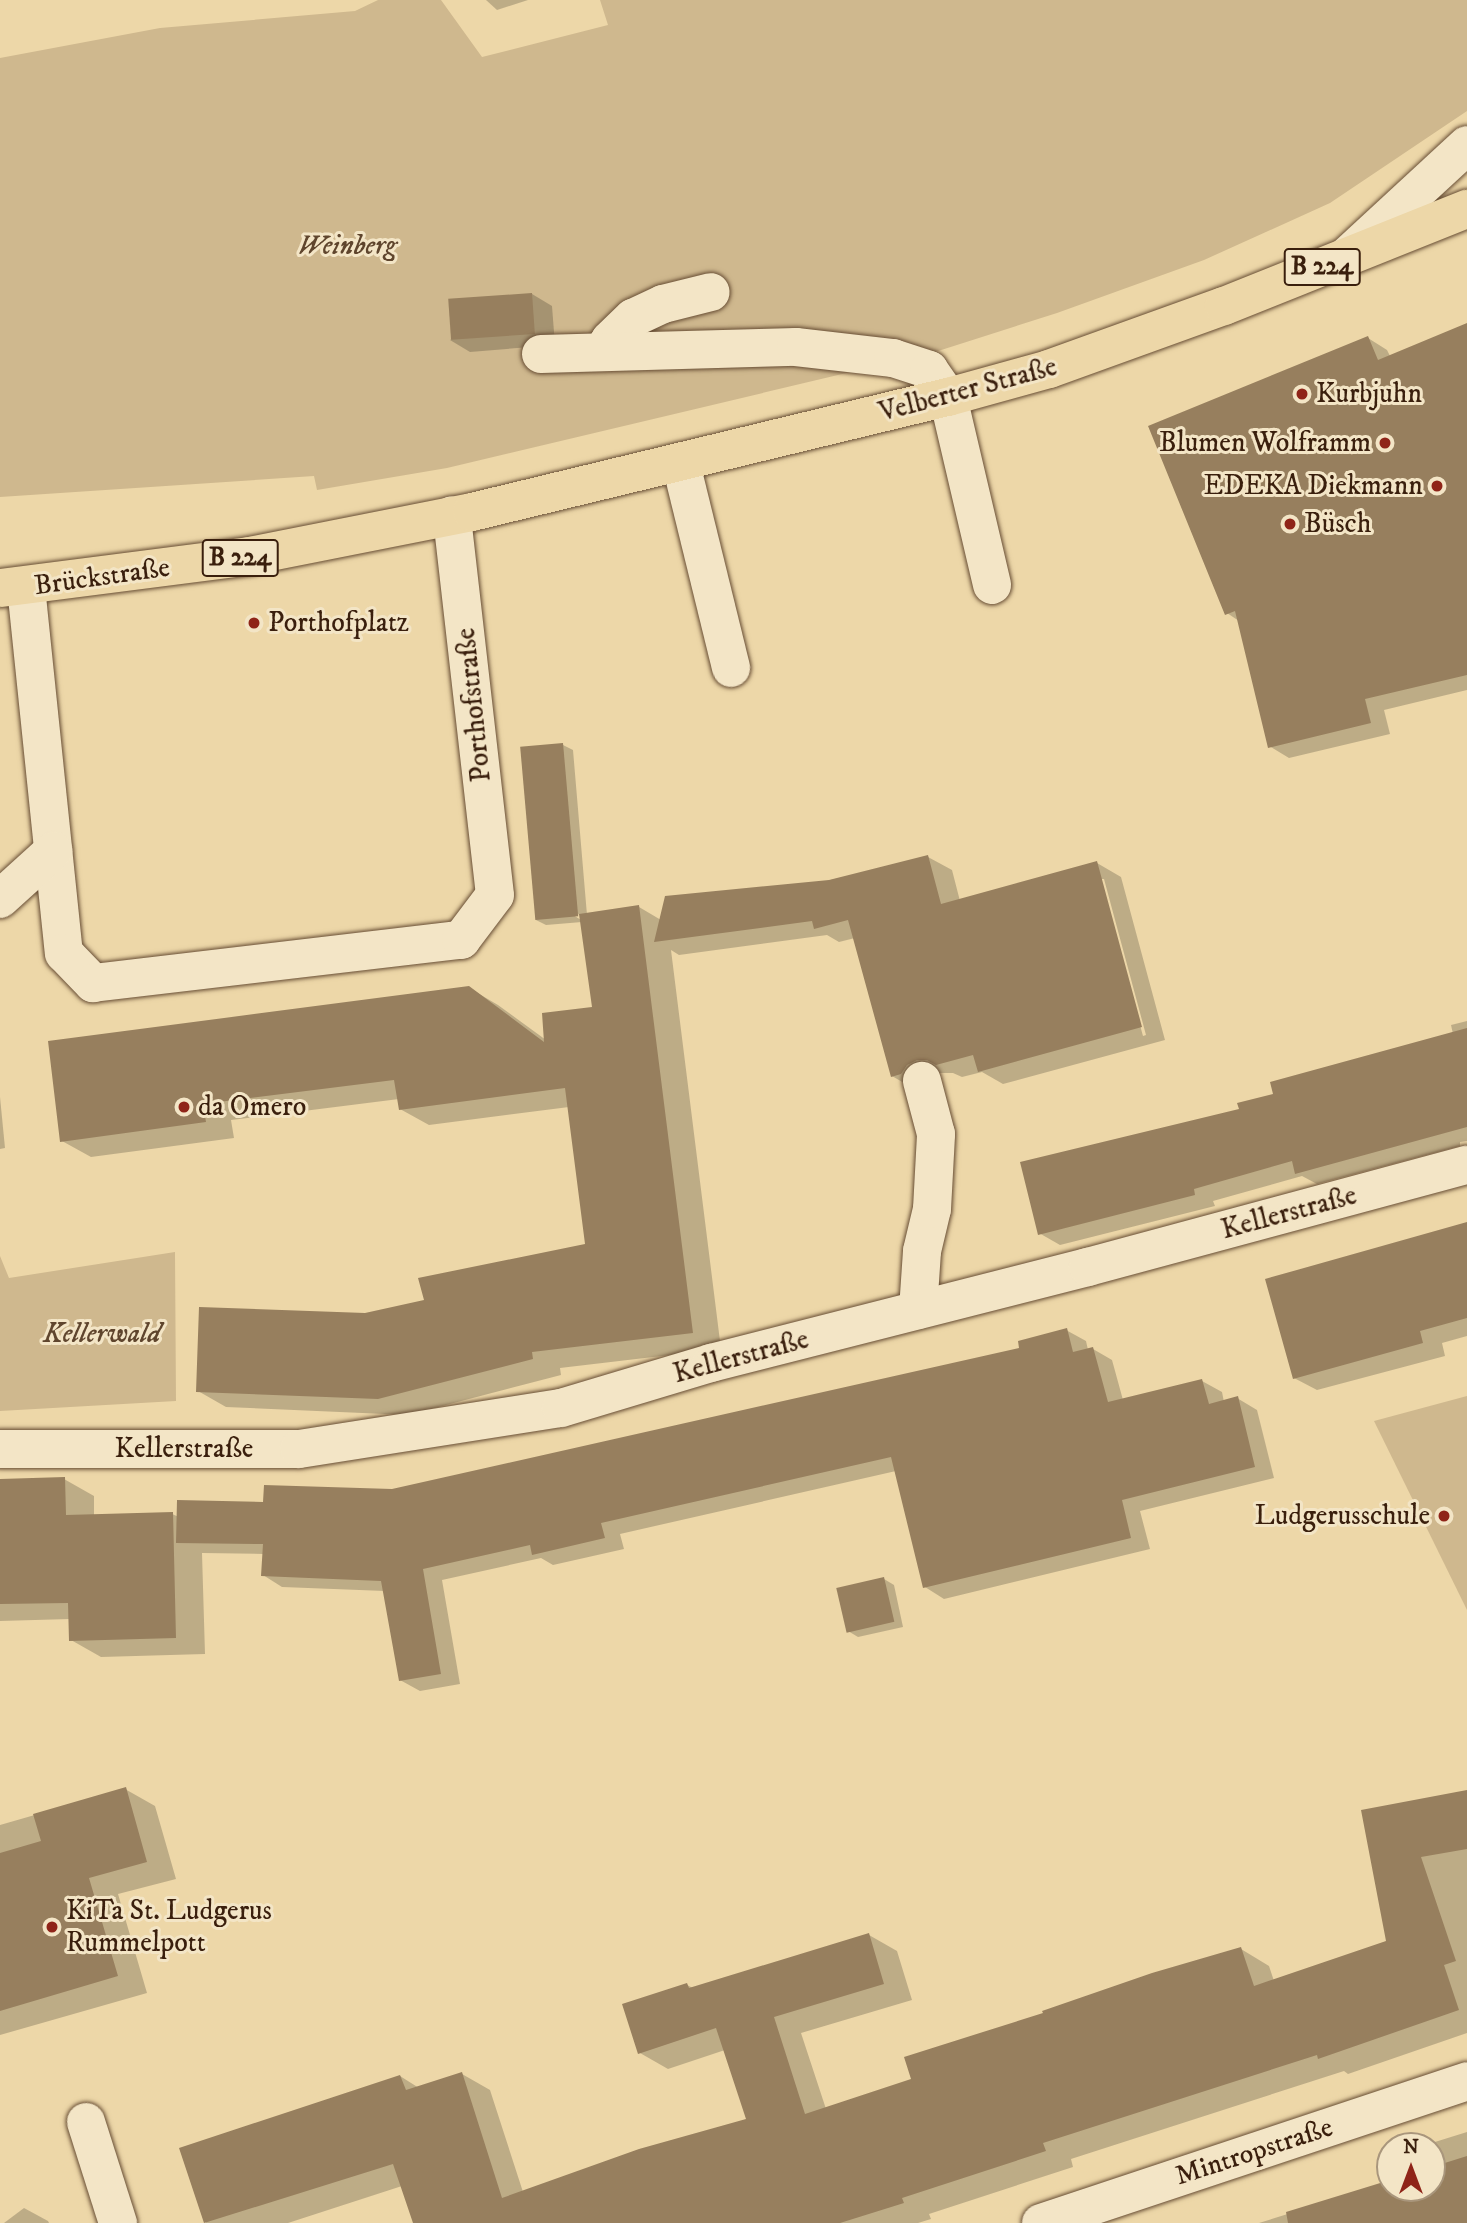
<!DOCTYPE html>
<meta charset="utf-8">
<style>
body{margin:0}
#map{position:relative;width:1467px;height:2223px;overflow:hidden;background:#edd7a8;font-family:"IM FELL DW Pica",serif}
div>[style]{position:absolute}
.green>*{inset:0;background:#cfb88e}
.shadow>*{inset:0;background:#0003}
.building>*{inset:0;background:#977f5e;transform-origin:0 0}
.roads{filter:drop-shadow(0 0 2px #674d34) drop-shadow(0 0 2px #674d34)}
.minor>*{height:38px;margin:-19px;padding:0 19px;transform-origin:19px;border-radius:19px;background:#f3e5c6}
.major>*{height:38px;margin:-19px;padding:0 19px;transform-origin:19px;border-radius:19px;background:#edd7a8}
.dots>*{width:19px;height:19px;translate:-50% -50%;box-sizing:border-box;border:4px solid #f3e5c6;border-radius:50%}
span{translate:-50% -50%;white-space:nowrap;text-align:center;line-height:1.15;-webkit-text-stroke:6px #f3e5c6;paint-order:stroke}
.shield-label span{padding:2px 5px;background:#f3e5c6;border:2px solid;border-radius:5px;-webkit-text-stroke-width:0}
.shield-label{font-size:26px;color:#3a1f0d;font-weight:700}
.park-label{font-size:28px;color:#5f452d;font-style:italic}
.street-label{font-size:28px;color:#3a1f0d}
.poi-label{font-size:28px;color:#3a1f0d}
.left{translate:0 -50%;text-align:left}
.right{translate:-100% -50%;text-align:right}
.north{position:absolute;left:1376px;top:2132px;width:70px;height:70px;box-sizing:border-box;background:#f3e5c6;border:2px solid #a9967c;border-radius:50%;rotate:0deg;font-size:19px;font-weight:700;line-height:28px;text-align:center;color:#3a1f0d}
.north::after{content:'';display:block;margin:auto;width:24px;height:32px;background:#8f2418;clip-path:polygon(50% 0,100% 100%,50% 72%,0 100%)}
</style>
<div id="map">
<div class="green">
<i style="clip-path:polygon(378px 0,441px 0,482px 57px,608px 25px,600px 0,1467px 0,1467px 111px,1330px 203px,1204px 260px,1057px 313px,935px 352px,447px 468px,317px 490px,314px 476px,0 497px,0 58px,160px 28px,355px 11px)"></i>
<i style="clip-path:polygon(175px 1252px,176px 1401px,0 1411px,0 1256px,9px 1278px)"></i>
<i style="clip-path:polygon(1467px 1396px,1467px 1610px,1374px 1421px)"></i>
</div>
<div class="shadow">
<i style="clip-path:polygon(486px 0,528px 0,497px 10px)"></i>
<i style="clip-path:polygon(532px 294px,552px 306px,555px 345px,470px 352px,450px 340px)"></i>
<i style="clip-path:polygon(1467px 325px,1467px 690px,1384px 710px,1390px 734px,1289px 758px,1269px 746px,1239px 621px,1227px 613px,1368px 338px,1387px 350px,1390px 356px)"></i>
<i style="clip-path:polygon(evenodd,563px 745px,573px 750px,587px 915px,639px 907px,661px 920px,928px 857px,952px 870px,960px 901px,1097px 863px,1121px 877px,1165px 1040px,1003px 1084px,982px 1072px,962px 1077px,953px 1073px,940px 1073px,916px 1090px,892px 1076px,855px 938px,839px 942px,827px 935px,679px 955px,671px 950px,721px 1349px,560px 1368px,561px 1375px,408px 1415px,226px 1407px,198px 1391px,426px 1301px,587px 1246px,569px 1107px,429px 1125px,400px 1109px,399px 1099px,231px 1120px,234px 1138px,91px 1157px,62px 1141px,469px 988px,498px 1005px,546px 1040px,594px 1008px,582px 922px,546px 925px,536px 920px,563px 745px,1100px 879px,1104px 879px,1146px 1035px,1143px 1036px,1100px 879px,563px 745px,572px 910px,581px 916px,581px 920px,570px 913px,572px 910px)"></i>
<i style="clip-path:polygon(1467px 1021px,1467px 1141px,1460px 1142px,1460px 1146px,1317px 1184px,1302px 1176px,1213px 1201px,1215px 1206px,1060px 1245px,1039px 1233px,1241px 1110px,1453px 1034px,1451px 1025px)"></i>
<i style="clip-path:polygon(0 1097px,5px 1148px,0 1149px)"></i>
<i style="clip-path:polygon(1467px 1224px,1467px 1336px,1442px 1343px,1445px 1356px,1317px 1390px,1294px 1378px)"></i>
<i style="clip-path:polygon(1066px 1330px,1086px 1341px,1088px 1350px,1093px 1349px,1112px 1360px,1123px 1400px,1202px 1381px,1222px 1392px,1224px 1402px,1237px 1398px,1257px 1410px,1274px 1478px,1140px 1511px,1150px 1549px,944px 1599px,925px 1587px,896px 1471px,620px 1534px,624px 1549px,553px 1565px,541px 1558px,442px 1580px,460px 1684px,420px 1691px,400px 1680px,385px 1591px,282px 1587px,263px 1575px,264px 1554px,202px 1553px,205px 1654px,101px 1657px,71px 1640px,70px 1619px,0 1621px,0 1481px,64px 1479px,94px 1496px,94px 1516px,172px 1514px,179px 1517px,265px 1504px,392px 1491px,1021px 1349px)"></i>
<i style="clip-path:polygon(884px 1579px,894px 1585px,903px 1627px,858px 1637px,848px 1631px)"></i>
<i style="clip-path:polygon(125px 1789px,155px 1806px,176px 1879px,118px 1894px,147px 1993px,0 2035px,0 1825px)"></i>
<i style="clip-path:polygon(1467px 1791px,1467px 2033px,1348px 2074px,1344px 2071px,1071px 2159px,1073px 2167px,929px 2214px,931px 2219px,918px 2223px,415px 2223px,402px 2186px,288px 2223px,206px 2223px,181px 2149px,400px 2076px,419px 2088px,462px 2074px,490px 2090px,523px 2192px,748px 2120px,725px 2050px,668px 2069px,640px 2053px,687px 1985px,693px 1988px,869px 1935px,897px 1951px,912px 2000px,801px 2033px,826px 2109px,913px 2081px,1241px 1949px,1269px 1966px,1274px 1981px,1388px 1942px,1363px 1812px)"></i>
<i style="clip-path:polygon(1467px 2132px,1467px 2223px,1259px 2223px,1390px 2182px,1390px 2188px,1432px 2188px,1432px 2146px,1422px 2146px)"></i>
<i style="clip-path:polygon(24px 2208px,48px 2221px,49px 2223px,4px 2223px)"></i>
</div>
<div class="building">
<i style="left:532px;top:293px;width:41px;height:84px;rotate:86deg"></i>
<i style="clip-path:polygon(1467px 323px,1467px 675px,1365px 699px,1371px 723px,1268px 748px,1235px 611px,1225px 615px,1148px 426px,1368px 336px,1378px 360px)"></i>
<i style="left:563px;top:743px;width:174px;height:43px;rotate:85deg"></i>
<i style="clip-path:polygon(928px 855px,941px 904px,1097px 861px,1142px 1027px,978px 1072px,973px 1055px,936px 1065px,927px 1060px,917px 1060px,907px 1065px,901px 1074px,891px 1077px,848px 920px,814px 929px,812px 921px,654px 942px,665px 896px,829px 880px)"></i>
<i style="clip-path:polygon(639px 905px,693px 1333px,532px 1352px,533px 1359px,378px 1399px,196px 1392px,199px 1307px,365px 1313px,424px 1300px,418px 1278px,585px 1244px,565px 1088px,399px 1110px,394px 1080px,203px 1104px,206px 1122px,60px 1142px,48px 1041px,469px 986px,544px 1042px,542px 1013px,592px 1007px,579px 914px)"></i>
<i style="clip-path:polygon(1467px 1028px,1467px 1127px,1295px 1174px,1292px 1161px,1194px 1189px,1195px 1195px,1038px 1235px,1020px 1162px,1239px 1109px,1237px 1103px,1273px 1094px,1270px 1082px)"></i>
<i style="clip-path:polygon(1467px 1222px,1467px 1318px,1420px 1331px,1423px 1343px,1293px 1379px,1265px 1279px)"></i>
<i style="clip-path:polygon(1067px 1328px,1073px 1352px,1093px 1347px,1108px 1402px,1202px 1379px,1209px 1404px,1238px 1396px,1255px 1467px,1122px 1500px,1131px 1538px,923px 1588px,891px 1457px,601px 1523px,605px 1538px,532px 1555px,530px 1545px,423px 1569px,441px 1674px,399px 1681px,381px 1581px,261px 1576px,263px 1544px,176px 1543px,177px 1500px,263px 1502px,264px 1485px,392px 1489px,1019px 1348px,1018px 1341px)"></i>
<i style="clip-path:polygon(65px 1477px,66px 1515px,173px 1512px,176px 1638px,69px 1641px,68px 1603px,0 1604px,0 1479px)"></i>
<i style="left:884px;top:1577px;width:46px;height:49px;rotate:77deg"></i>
<i style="clip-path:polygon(126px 1787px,147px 1862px,89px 1878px,118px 1976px,0 2011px,0 1853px,41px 1841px,33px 1814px)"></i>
<i style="clip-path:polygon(1467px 1790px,1467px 1849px,1421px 1857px,1456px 1961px,1444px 1965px,1459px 2010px,1318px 2059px,1317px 2055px,1043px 2143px,1046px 2151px,902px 2198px,904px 2203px,840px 2223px,413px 2223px,393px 2164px,204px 2223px,179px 2148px,400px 2075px,406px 2090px,462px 2072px,502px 2198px,639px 2149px,746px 2119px,716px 2028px,638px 2054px,622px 2004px,687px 1983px,689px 1988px,869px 1933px,884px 1984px,774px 2017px,805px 2114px,911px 2079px,904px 2057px,1043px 2013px,1042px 2011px,1152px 1973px,1241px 1947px,1254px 1986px,1386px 1941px,1361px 1810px)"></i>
<i style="clip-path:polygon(1467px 2156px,1467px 2223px,1288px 2223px,1286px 2212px,1390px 2180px,1390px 2188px,1432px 2188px,1432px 2167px)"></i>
</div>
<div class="roads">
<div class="minor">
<i style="left:1348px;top:255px;width:162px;rotate:-42.7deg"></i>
<i style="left:602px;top:352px;width:14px;rotate:-56deg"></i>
<i style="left:610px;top:340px;width:32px;rotate:-44deg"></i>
<i style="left:633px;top:318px;width:33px;rotate:-25deg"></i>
<i style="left:663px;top:304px;width:49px;rotate:-14deg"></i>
<i style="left:541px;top:354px;width:255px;rotate:-1.6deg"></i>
<i style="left:796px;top:347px;width:98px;rotate:6.5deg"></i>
<i style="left:893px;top:358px;width:38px;rotate:18deg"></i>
<i style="left:929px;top:370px;width:33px;rotate:55deg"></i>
<i style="left:948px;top:397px;width:193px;rotate:76.8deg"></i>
<i style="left:681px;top:464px;width:210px;rotate:76.2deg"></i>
<i style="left:26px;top:587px;width:368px;rotate:84.1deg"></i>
<i style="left:64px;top:953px;width:42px;rotate:46deg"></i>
<i style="left:93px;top:983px;width:371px;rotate:-6.7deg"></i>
<i style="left:461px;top:940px;width:56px;rotate:-52.9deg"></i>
<i style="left:495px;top:895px;width:382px;rotate:-96.5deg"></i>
<i style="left:0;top:899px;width:72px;rotate:-42.2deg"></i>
<i style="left:918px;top:1310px;width:59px;rotate:-86.1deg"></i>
<i style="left:922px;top:1251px;width:43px;rotate:-76.6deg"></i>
<i style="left:932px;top:1209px;width:75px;rotate:-86.9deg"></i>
<i style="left:936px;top:1134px;width:55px;rotate:-104.8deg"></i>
<i style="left:0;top:1449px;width:299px"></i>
<i style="left:299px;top:1449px;width:265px;rotate:-8.9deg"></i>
<i style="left:561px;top:1408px;width:157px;rotate:-16.7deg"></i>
<i style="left:711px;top:1363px;width:389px;rotate:-14.3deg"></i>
<i style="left:1088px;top:1267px;width:392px;rotate:-15.1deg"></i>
<i style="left:86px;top:2122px;width:106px;rotate:72.4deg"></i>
<i style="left:1041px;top:2223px;width:449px;rotate:-18.4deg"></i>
</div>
<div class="major">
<i style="left:0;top:588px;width:252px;rotate:-7.3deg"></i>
<i style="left:250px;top:556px;width:226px;rotate:-11.2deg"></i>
<i style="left:472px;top:512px;width:490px;rotate:-13.6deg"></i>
<i style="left:948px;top:397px;width:105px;rotate:-15.5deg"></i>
<i style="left:1049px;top:369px;width:186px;rotate:-19.8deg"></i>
<i style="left:1224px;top:306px;width:262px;rotate:-21.8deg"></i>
</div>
</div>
<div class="dots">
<i style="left:1302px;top:394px;background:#8f2418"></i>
<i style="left:1385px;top:443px;background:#8f2418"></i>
<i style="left:1437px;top:486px;background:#8f2418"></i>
<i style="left:1290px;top:524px;background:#8f2418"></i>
<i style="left:254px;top:623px;background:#8f2418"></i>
<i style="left:184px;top:1107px;background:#8f2418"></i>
<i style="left:1444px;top:1516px;background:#8f2418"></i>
<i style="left:52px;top:1927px;background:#8f2418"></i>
</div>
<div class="shield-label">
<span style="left:1322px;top:267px">B 224</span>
<span style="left:240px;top:558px">B 224</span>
</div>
<div class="park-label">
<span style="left:347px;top:246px">Weinberg</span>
<span style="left:102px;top:1334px">Kellerwald</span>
</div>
<div class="street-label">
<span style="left:968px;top:390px;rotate:-15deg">Velberter Straße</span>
<span style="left:102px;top:577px;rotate:-8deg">Brückstraße</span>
<span style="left:474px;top:705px;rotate:-96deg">Porthofstraße</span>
<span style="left:1289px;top:1213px;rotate:-15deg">Kellerstraße</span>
<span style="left:741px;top:1357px;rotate:-15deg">Kellerstraße</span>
<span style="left:184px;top:1449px">Kellerstraße</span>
<span style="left:1254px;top:2152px;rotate:-18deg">Mintropstraße</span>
</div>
<div class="poi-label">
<span class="left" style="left:1316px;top:394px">Kurbjuhn</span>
<span class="right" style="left:1371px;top:443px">Blumen Wolframm</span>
<span class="right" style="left:1423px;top:486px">EDEKA Diekmann</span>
<span class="left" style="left:1304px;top:524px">Büsch</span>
<span class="left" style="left:268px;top:623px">Porthofplatz</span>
<span class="left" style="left:198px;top:1107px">da Omero</span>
<span class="right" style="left:1430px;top:1516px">Ludgerusschule</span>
<span class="left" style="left:66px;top:1927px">KiTa St. Ludgerus<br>Rummelpott</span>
</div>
<div class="north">N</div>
</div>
